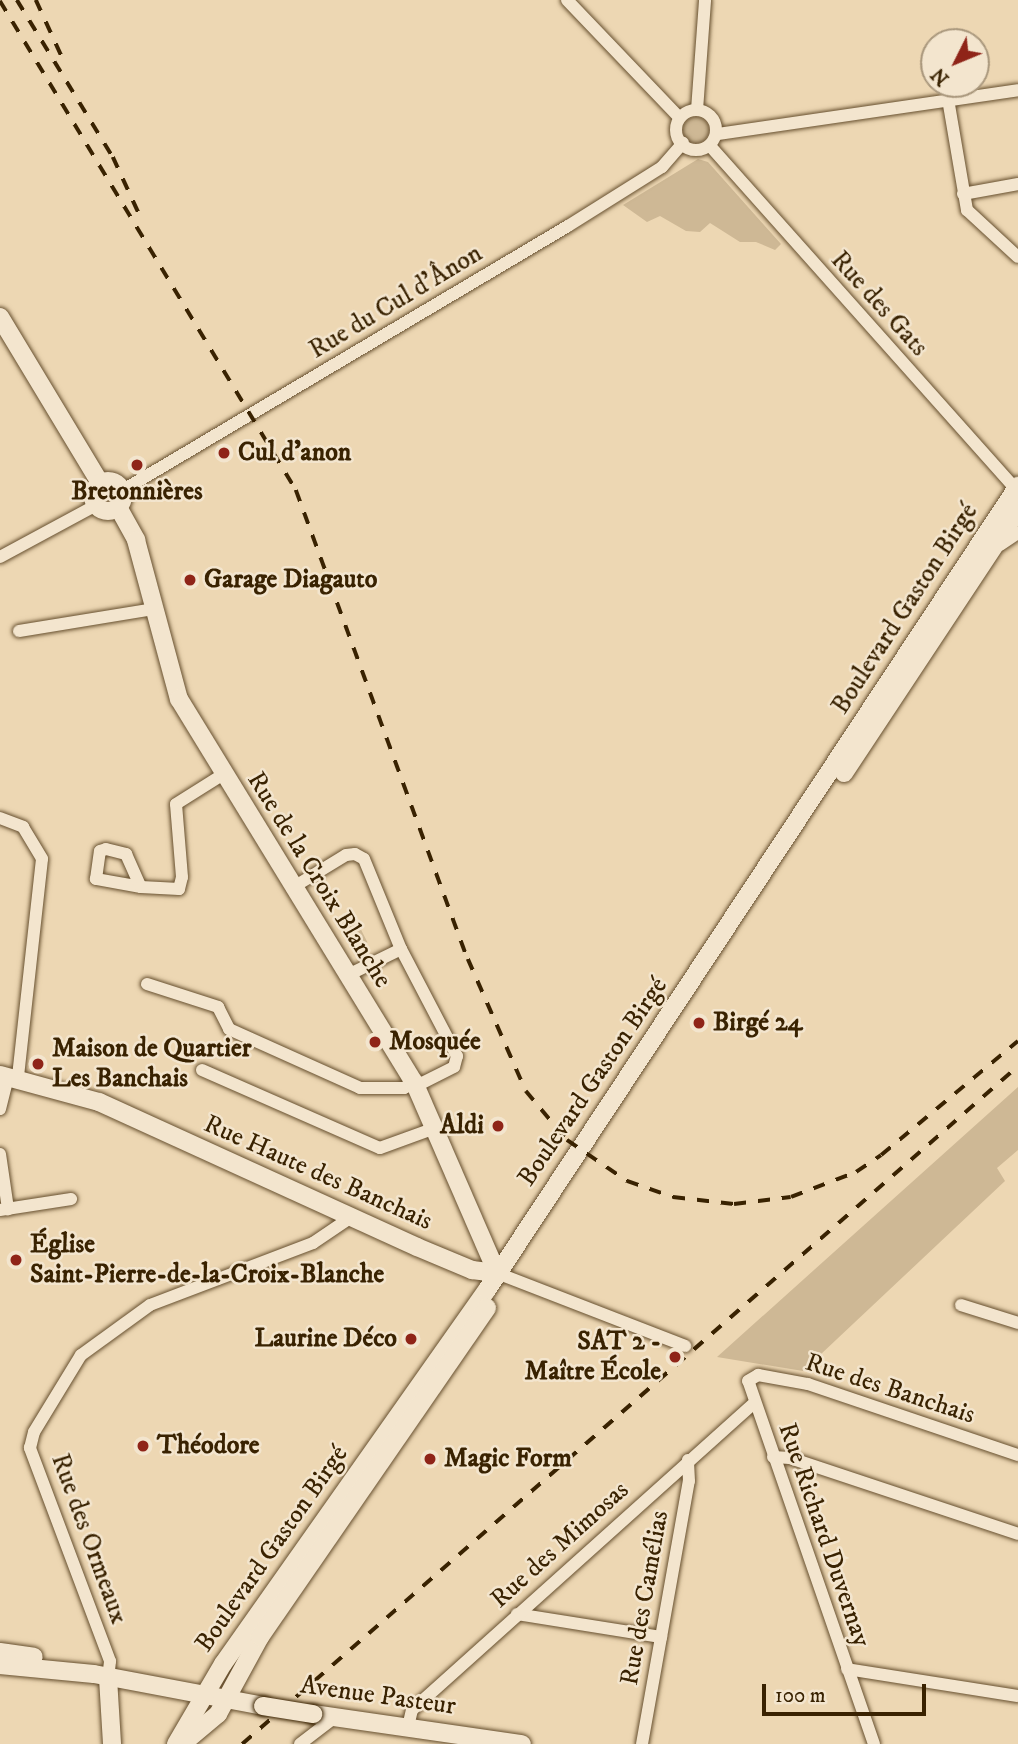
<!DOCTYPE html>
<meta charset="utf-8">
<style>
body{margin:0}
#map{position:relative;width:1018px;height:1744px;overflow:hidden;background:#edd7b3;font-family:"IM FELL DW Pica",serif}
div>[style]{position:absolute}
.green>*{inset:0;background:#ceb895;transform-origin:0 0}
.round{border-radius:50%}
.roads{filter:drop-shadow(0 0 2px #664f2e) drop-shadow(0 0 2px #664f2e)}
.street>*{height:12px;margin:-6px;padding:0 6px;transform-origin:6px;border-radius:6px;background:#f3e5ce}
.street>.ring{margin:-6px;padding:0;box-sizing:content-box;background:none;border:12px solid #f3e5ce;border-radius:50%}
.secondary>*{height:18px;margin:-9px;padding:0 9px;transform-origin:9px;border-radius:9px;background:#f3e5ce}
.secondary>.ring{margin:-9px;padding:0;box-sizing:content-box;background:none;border:18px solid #f3e5ce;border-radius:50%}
.rail>*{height:3.5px;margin-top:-1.75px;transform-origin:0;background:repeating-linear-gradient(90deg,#392201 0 12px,transparent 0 24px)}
.bridges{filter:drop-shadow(0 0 2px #392201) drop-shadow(0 0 2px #392201)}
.secondary-bridge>*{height:18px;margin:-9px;padding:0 9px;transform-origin:9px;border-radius:9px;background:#f3e5ce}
.dots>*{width:19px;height:19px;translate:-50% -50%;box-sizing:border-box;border:4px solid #f3e5ce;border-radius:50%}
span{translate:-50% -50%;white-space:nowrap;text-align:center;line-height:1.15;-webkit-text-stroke:5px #f3e5ce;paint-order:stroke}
.street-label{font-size:26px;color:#392201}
.poi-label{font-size:26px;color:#392201;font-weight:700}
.left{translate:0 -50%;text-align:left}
.right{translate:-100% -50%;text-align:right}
.north{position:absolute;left:920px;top:28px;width:70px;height:70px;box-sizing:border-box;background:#f3e5ce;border:2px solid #a9977c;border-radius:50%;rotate:227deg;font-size:19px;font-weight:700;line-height:28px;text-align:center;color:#392201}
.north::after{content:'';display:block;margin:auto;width:24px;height:32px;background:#8f2418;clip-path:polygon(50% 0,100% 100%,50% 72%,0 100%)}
.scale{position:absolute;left:762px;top:1684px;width:164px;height:32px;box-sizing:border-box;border:4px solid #392201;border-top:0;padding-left:9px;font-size:21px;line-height:24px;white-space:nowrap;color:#392201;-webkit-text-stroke:5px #f3e5ce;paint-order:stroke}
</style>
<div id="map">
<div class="green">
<i class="round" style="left:683px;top:117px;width:26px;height:26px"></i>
<i style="clip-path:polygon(698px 159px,708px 162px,781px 244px,775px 250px,756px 242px,740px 242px,710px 223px,700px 232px,686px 231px,660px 216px,647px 222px,623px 205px)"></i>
<i style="left:352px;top:912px;width:34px;height:15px;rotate:63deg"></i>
<i style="clip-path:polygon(1018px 1087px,1018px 1150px,997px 1168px,1005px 1181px,803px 1371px,717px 1357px)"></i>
</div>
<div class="roads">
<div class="street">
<i style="left:567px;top:0;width:161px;rotate:46.3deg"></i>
<i style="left:948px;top:99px;width:113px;rotate:80.3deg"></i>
<i style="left:967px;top:210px;width:69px;rotate:42.7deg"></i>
<i class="ring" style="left:676px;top:110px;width:28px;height:28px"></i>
<i style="left:697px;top:110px;width:110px;rotate:-85.8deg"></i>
<i style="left:718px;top:134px;width:303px;rotate:-8.3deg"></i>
<i style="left:711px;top:147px;width:461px;rotate:48.3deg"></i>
<i style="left:963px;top:194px;width:56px;rotate:-10.3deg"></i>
<i style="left:123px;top:490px;width:517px;rotate:-30.68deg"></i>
<i style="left:568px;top:226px;width:111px;rotate:-32.1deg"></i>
<i style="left:662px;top:167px;width:32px;rotate:-49deg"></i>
<i style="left:1000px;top:545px;width:22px;rotate:-34deg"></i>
<i style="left:0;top:557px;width:109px;rotate:-28.4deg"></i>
<i style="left:19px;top:631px;width:136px;rotate:-9.3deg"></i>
<i style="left:0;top:818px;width:25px;rotate:21deg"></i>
<i style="left:23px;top:827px;width:37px;rotate:59deg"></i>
<i style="left:42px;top:859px;width:219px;rotate:96.3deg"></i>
<i style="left:141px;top:887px;width:46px;rotate:-169.9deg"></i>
<i style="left:96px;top:879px;width:28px;rotate:-82deg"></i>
<i style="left:100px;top:851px;width:6px;rotate:-18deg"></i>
<i style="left:106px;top:849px;width:21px;rotate:14deg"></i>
<i style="left:126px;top:854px;width:36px;rotate:66deg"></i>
<i style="left:141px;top:887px;width:38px;rotate:3deg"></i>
<i style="left:179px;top:889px;width:12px;rotate:-76deg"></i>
<i style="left:182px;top:877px;width:73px;rotate:-94.7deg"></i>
<i style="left:176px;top:804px;width:54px;rotate:-32.2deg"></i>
<i style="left:292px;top:888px;width:63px;rotate:-31.4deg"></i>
<i style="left:346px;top:855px;width:9px;rotate:-6deg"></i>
<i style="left:355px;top:854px;width:10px;rotate:29deg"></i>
<i style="left:364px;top:859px;width:97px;rotate:67.7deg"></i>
<i style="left:401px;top:949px;width:121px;rotate:62.4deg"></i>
<i style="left:457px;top:1056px;width:11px;rotate:105deg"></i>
<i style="left:454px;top:1067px;width:42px;rotate:153.4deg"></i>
<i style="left:348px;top:975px;width:59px;rotate:-26.1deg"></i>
<i style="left:147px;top:984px;width:75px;rotate:17.9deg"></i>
<i style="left:218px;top:1007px;width:25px;rotate:63deg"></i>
<i style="left:229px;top:1029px;width:144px;rotate:24.2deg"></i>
<i style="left:360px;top:1088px;width:44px"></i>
<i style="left:404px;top:1088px;width:12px;rotate:-31deg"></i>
<i style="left:202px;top:1070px;width:194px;rotate:23.7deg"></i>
<i style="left:380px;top:1148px;width:59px;rotate:-20deg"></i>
<i style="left:0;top:1109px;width:34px;rotate:-76deg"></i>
<i style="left:0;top:1154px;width:56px;rotate:81.7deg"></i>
<i style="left:0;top:1210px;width:72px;rotate:-8.8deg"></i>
<i style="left:497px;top:1273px;width:202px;rotate:21.2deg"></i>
<i style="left:961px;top:1305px;width:60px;rotate:17.5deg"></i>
<i style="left:773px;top:1457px;width:17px;rotate:3deg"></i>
<i style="left:790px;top:1458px;width:240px;rotate:18.4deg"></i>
<i style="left:517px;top:1614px;width:146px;rotate:9.1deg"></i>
<i style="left:847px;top:1669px;width:173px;rotate:9deg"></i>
<i style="left:108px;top:1678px;width:17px;rotate:-83deg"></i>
<i style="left:110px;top:1661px;width:228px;rotate:-110.6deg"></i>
<i style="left:30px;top:1448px;width:16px;rotate:-76deg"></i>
<i style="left:34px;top:1432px;width:90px;rotate:-58.6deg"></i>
<i style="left:81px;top:1355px;width:85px;rotate:-35.9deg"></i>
<i style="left:150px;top:1305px;width:174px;rotate:-20.8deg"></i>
<i style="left:313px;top:1243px;width:45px;rotate:-34deg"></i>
<i style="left:408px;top:1727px;width:17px;rotate:-77deg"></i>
<i style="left:412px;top:1710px;width:458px;rotate:-41.9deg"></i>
<i style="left:300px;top:1744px;width:44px;rotate:-37.6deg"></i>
<i style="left:642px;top:1744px;width:267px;rotate:-79.9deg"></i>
<i style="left:689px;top:1481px;width:21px;rotate:-93deg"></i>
<i style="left:874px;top:1744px;width:384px;rotate:-109.1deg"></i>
<i style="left:748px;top:1381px;width:12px;rotate:-31deg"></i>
<i style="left:758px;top:1375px;width:51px;rotate:10.2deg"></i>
<i style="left:808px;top:1384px;width:222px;rotate:18.7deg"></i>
</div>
<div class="secondary">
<i style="left:0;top:317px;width:194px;rotate:58.9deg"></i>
<i class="ring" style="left:93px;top:481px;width:12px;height:12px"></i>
<i style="left:118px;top:507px;width:38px;rotate:61deg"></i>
<i style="left:136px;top:540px;width:165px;rotate:74.9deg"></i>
<i style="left:179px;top:699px;width:449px;rotate:58.5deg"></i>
<i style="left:414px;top:1082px;width:208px;rotate:66.5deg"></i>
<i style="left:844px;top:773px;width:315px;rotate:-56.5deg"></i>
<i style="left:0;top:1075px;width:103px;rotate:15.3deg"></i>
<i style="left:99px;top:1102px;width:349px;rotate:24.5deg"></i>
<i style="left:417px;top:1247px;width:60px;rotate:22.7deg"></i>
<i style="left:472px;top:1270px;width:25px;rotate:7deg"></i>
<i style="left:0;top:1652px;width:34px;rotate:8deg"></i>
<i style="left:0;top:1665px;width:94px;rotate:5.5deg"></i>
<i style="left:94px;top:1674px;width:172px;rotate:10.7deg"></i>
<i style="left:108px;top:1678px;width:66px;rotate:86.5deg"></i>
<i style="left:313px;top:1714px;width:211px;rotate:8.2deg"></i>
<i style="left:176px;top:1744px;width:93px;rotate:-59.6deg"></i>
<i style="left:223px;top:1664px;width:458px;rotate:-54.8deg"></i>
<i style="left:487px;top:1290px;width:964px;rotate:-56.56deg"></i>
<i style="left:182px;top:1744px;width:47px;rotate:-39.8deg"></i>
<i style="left:218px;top:1714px;width:88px;rotate:-61.4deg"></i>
<i style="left:260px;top:1637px;width:400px;rotate:-55.4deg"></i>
</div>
</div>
<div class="rail">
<i style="left:17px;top:0;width:184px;rotate:58.6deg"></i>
<i style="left:113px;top:157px;width:65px;rotate:65.4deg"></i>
<i style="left:36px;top:0;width:63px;rotate:65.5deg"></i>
<i style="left:0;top:1px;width:572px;rotate:58.81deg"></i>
<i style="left:296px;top:490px;width:500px;rotate:69.9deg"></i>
<i style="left:468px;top:959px;width:144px;rotate:66.3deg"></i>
<i style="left:526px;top:1091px;width:64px;rotate:50.1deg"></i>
<i style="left:567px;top:1140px;width:73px;rotate:34.3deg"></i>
<i style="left:627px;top:1181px;width:49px;rotate:19.2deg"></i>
<i style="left:673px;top:1197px;width:61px;rotate:6.5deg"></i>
<i style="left:734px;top:1204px;width:57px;rotate:-7deg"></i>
<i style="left:791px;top:1197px;width:70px;rotate:-21deg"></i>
<i style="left:856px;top:1172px;width:30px;rotate:-34deg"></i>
<i style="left:881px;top:1155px;width:178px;rotate:-39.8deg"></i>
<i style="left:242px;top:1744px;width:1030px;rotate:-41.14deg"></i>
</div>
<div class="bridges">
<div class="secondary-bridge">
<i style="left:263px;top:1706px;width:51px;rotate:9.1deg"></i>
</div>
</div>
<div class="dots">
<i style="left:224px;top:453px;background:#8f2418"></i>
<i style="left:137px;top:465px;background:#8f2418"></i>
<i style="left:190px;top:580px;background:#8f2418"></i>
<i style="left:699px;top:1023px;background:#8f2418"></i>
<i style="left:375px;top:1042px;background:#8f2418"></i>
<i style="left:38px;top:1064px;background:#8f2418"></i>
<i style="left:498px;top:1126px;background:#8f2418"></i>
<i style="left:16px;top:1260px;background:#8f2418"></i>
<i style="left:411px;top:1339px;background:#8f2418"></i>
<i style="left:675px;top:1357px;background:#8f2418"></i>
<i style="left:143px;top:1446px;background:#8f2418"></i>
<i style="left:430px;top:1459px;background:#8f2418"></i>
</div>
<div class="street-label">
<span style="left:396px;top:302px;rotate:-31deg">Rue du Cul d'Ânon</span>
<span style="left:879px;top:304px;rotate:48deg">Rue des Gats</span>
<span style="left:905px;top:609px;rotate:-57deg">Boulevard Gaston Birgé</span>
<span style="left:319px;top:880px;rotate:58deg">Rue de la Croix Blanche</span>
<span style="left:593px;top:1082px;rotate:-56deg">Boulevard Gaston Birgé</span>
<span style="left:318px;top:1173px;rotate:24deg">Rue Haute des Banchais</span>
<span style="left:890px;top:1389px;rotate:18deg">Rue des Banchais</span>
<span style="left:824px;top:1535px;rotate:71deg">Rue Richard Duvernay</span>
<span style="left:89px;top:1539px;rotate:70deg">Rue des Ormeaux</span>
<span style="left:560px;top:1545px;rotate:-42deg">Rue des Mimosas</span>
<span style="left:272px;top:1549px;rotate:-55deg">Boulevard Gaston Birgé</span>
<span style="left:645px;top:1598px;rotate:-80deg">Rue des Camélias</span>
<span style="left:378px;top:1696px;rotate:8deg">Avenue Pasteur</span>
</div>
<div class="poi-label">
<span class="left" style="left:238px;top:453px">Cul d’anon</span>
<span style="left:137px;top:492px">Bretonnières</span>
<span class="left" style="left:204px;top:580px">Garage Diagauto</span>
<span class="left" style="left:713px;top:1023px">Birgé 24</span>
<span class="left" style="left:389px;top:1042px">Mosquée</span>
<span class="left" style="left:52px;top:1064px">Maison de Quartier<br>Les Banchais</span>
<span class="right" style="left:484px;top:1126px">Aldi</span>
<span class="left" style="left:30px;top:1260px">Église<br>Saint-Pierre-de-la-Croix-Blanche</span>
<span class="right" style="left:397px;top:1339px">Laurine Déco</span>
<span class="right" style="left:661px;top:1357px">SAT 2 -<br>Maître École</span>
<span class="left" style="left:157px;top:1446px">Théodore</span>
<span class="left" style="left:444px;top:1459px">Magic Form</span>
</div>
<div class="north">N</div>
<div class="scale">100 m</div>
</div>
